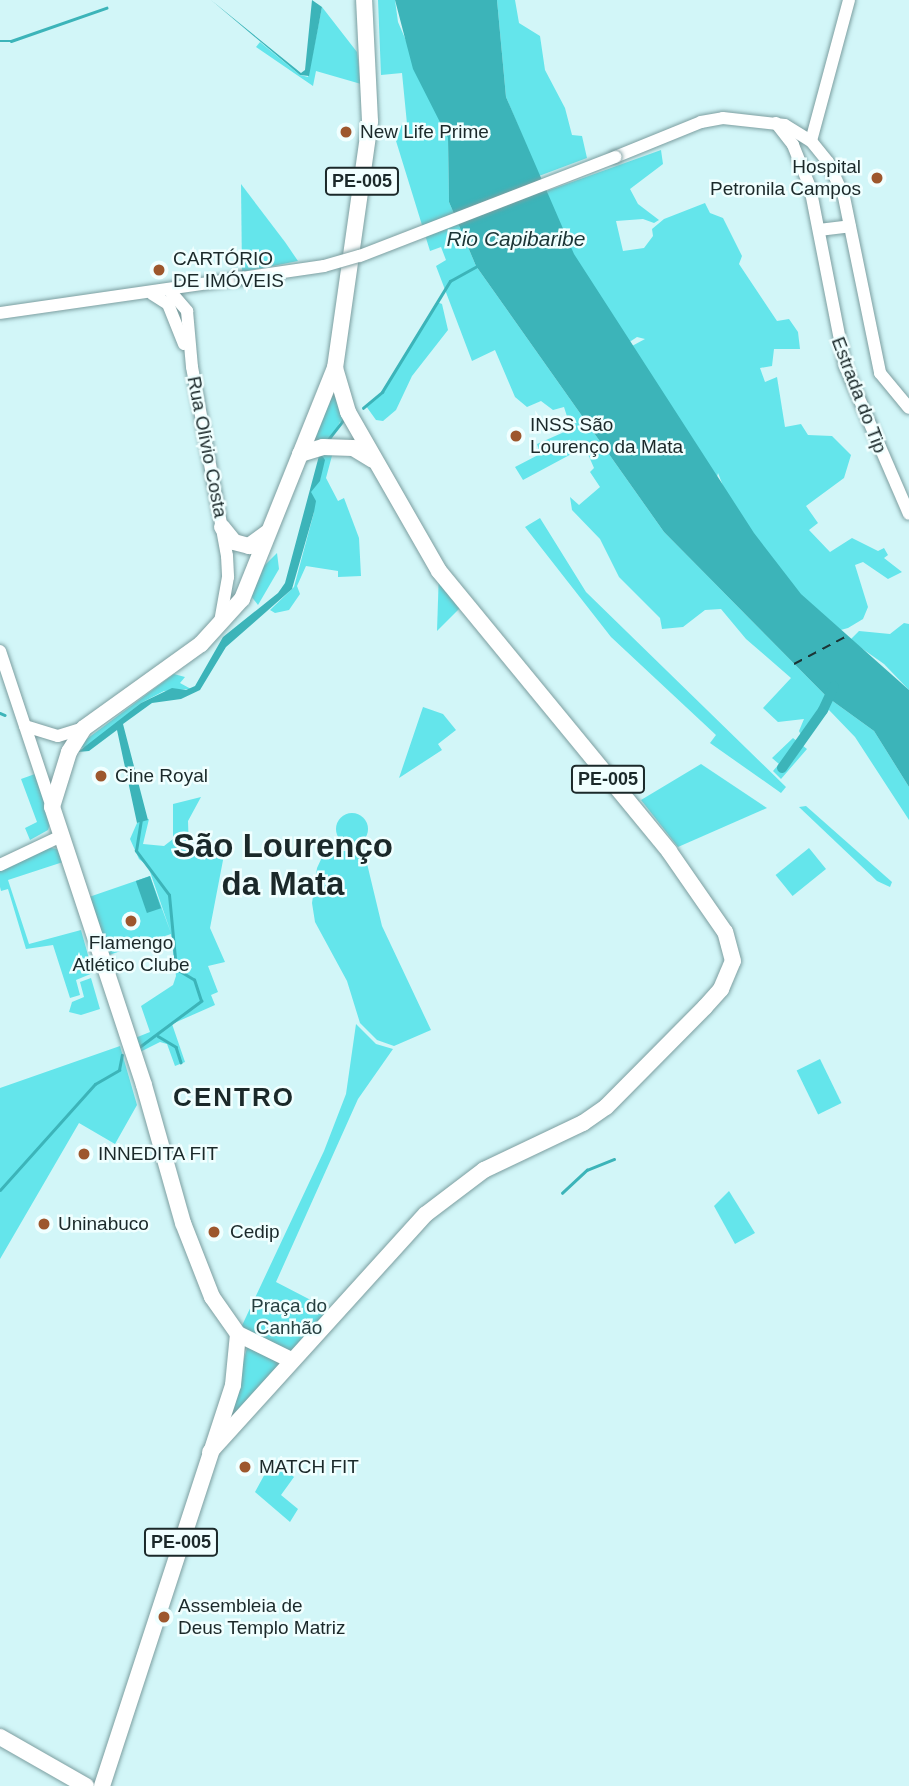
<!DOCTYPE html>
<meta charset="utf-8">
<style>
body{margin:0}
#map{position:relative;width:909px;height:1786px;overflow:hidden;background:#d2f6f8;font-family:Arial,sans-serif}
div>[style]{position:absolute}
.green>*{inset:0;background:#64e5eb;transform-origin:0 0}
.round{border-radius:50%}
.water>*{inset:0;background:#3cb4b9;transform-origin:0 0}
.stream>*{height:2.5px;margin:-1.25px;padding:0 1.25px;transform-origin:1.25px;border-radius:1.25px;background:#3cb4b9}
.canal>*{height:10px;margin:-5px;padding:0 5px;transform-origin:5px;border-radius:5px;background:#3cb4b9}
.ferry>*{height:2px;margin-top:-1px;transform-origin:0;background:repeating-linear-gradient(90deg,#1b3536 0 9px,transparent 0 16px)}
.roads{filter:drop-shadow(0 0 2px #7c9ea0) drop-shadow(0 0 2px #7c9ea0)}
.minor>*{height:12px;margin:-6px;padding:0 6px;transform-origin:6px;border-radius:6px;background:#fff}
.major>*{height:16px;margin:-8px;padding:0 8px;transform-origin:8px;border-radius:8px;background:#fff}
.bridges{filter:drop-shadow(0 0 2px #7c9ea0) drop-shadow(0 0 2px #7c9ea0)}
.minor-bridge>*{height:12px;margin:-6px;padding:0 6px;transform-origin:6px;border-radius:6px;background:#fff}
.dots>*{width:19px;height:19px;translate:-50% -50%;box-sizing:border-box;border:4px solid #f0ffff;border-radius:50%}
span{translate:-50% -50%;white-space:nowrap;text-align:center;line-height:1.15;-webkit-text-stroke:5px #f0ffff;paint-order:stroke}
.shield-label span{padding:2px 5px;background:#f0ffff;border:2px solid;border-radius:5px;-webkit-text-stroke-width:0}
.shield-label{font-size:18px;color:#1b292a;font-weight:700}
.poi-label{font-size:19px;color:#1b292a}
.left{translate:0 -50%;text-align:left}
.right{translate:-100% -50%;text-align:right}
.street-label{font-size:19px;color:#1b292a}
.park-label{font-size:19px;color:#253f40}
.water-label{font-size:21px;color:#1b3536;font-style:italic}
.district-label{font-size:26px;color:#1b292a;font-weight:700;letter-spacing:2px}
.town-label{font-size:33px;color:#1b292a;font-weight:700}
</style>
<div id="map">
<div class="green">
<i style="clip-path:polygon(378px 0,395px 0,398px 22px,448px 138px,449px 202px,476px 266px,664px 532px,827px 697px,874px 731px,909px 787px,909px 820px,855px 737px,829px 710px,803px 739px,799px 731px,804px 719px,778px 722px,763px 708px,791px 678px,746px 639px,721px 609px,705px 610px,683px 627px,662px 629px,660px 618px,619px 577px,600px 539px,572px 510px,570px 497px,579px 505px,600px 487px,590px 472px,594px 468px,587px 452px,577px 451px,523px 480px,515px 467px,540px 454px,537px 444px,571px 429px,564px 407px,553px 410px,541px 401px,527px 407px,515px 397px,495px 350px,472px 361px,436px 266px,446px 260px,441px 247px,430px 251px,392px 128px,407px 124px,402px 73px,381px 75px)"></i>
<i style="clip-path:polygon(497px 0,515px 0,519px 23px,540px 36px,545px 70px,565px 108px,572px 135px,582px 136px,587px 158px,539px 176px,506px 97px)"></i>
<i style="clip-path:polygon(322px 7px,357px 52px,361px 84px,316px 71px,313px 86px,256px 47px,260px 42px,300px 75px,308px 77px)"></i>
<i style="clip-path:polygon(661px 150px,663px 164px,630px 189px,638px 204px,659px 220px,654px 223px,643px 219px,616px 221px,623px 251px,644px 248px,653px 236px,652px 229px,664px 219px,705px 203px,710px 213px,723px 218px,742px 256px,739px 264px,777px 321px,789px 319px,798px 332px,800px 349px,774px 349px,772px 366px,760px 368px,765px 382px,777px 377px,785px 427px,801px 424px,808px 435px,832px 436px,851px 455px,844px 478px,806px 506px,818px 523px,809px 530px,830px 552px,852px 538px,878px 551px,884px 548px,888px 555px,884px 558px,902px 572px,888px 579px,863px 562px,855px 565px,868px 607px,863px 619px,848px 628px,837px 631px,805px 602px,732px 509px,718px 473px,717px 477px,632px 346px,645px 339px,637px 337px,628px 343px,583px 285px,549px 204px,547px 191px)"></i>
<i style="clip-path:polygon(241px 184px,285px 242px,298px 261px,242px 272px)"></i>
<i style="clip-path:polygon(437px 302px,442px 304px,448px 330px,412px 376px,396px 410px,383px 421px,376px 420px,366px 406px,382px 392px)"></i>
<i style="clip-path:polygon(332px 374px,346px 422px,340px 422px,330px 442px,304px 446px)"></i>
<i style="clip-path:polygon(333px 452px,326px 478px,338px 501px,344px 498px,359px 538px,361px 576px,338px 577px,338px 571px,306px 566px,297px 586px,300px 594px,289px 610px,275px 613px,270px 610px,294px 587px,314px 512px,310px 492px,320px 480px,323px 455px)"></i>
<i style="clip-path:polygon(540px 518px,586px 592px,786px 787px,781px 793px,710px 743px,716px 735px,611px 637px,525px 527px)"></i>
<i style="clip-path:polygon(277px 553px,279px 569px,258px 605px,251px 596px,259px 571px)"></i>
<i style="clip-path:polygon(439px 571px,465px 603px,437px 631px)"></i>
<i style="clip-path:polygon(904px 623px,909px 624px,909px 690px,884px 664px,850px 640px,859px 631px,890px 634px)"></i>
<i style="clip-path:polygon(174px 674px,185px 677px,180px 683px,191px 689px,164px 691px,141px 703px,86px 748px,76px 747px)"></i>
<i style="clip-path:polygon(423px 707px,443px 714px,456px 730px,438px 744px,442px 750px,399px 778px)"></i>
<i style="clip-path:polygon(793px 738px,807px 749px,781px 779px,773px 771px,779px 764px,772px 758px)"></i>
<i style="clip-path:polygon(701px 764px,767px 808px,678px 847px,641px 800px)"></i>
<i style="clip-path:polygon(35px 774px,51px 821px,48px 830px,30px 840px,25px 828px,37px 822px,21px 779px)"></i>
<i style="clip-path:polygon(201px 797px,188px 821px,189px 852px,205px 860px,208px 852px,224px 855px,210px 928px,225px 962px,208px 966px,218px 992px,211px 995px,215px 1005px,172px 1024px,185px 1062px,175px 1066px,167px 1044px,160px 1042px,140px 1052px,135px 1038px,150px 1032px,141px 1006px,173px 985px,176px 976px,171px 934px,109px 955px,89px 897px,150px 876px,171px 933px,148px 866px,139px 859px,130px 839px,137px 823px,149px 819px,143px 844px,164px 846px,173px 839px,173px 804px)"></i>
<i style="clip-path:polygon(806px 806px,892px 882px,890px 887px,877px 881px,799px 807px)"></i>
<i class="round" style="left:336px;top:813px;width:32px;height:32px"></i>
<i style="clip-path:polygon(46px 847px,57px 849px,63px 862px,8px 880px,29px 944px,81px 930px,93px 973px,76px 980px,80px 995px,70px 998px,53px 945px,26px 949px,8px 889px,1px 891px,0 887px,0 868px)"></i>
<i style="left:809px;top:848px;width:27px;height:43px;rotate:51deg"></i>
<i style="clip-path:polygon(340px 851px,364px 851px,382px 926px,431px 1030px,394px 1046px,377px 1040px,360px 1023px,347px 981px,315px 922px,312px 903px,317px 868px,323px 855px)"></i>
<i style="clip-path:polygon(91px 978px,100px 1009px,81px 1015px,69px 1012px,72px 1002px,84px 997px,80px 982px)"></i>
<i style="clip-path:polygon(356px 1024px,376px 1044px,393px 1049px,358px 1099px,276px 1282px,330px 1310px,225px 1427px,249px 1341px,238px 1334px,324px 1151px,346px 1094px)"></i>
<i style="clip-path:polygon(120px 1046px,137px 1105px,115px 1144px,79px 1123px,0 1259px,0 1088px)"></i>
<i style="left:820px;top:1059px;width:49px;height:26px;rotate:64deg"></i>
<i style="clip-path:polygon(729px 1191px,755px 1233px,735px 1244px,714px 1206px)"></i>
<i style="clip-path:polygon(273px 1459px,294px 1477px,281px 1495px,298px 1509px,290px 1522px,255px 1492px)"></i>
</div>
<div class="water">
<i style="clip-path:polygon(211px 0,301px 73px,305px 70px,312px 0,322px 7px,309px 76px,300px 75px)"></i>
<i style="clip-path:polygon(395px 0,497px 0,506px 97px,574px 254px,754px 533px,801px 594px,909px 690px,909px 787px,874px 731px,827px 697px,664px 532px,476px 266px,449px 202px,448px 138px,413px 69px)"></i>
<i style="clip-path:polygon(320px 452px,325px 460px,320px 481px,311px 492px,316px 501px,314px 512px,292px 589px,226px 647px,200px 690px,181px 699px,152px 703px,123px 724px,148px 820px,137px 823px,117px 730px,89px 751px,78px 752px,141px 703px,172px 688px,186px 690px,195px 686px,223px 637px,278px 593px,285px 583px)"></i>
<i style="left:150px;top:876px;width:34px;height:15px;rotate:71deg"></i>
</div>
<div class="stream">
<i style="left:0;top:41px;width:11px"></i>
<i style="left:11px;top:41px;width:101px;rotate:-19.2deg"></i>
<i style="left:363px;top:408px;width:25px;rotate:-40deg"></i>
<i style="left:382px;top:392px;width:130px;rotate:-58.5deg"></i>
<i style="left:450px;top:281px;width:31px;rotate:-29deg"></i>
<i style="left:327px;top:441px;width:28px;rotate:-52deg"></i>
<i style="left:0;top:713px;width:5px;rotate:22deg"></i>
<i style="left:158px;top:1036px;width:21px;rotate:31deg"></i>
<i style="left:176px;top:1047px;width:16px;rotate:72deg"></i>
<i style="left:138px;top:1048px;width:79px;rotate:-36.7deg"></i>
<i style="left:201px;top:1001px;width:22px;rotate:-108deg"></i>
<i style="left:194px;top:980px;width:21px;rotate:-149deg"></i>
<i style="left:176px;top:969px;width:74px;rotate:-95.4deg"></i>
<i style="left:169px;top:895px;width:55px;rotate:-126.9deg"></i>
<i style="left:136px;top:851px;width:30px;rotate:-81deg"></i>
<i style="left:0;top:1190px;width:142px;rotate:-48.1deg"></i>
<i style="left:95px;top:1084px;width:28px;rotate:-30deg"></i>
<i style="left:119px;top:1070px;width:15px;rotate:-79deg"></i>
<i style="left:562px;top:1193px;width:34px;rotate:-43deg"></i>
<i style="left:587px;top:1170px;width:29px;rotate:-22deg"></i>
</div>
<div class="canal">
<i style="left:782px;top:768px;width:71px;rotate:-54.7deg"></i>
<i style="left:823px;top:710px;width:26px;rotate:-65deg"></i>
</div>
<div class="ferry">
<i style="left:794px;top:664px;width:58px;rotate:-27.9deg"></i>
</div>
<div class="roads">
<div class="minor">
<i style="left:776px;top:123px;width:28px;rotate:52deg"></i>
<i style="left:793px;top:145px;width:45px;rotate:68deg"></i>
<i style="left:810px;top:187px;width:182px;rotate:78.9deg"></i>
<i style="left:845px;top:366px;width:161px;rotate:66.6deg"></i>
<i style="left:811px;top:141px;width:146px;rotate:-74.9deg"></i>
<i style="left:615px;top:157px;width:93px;rotate:-22.1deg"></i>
<i style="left:701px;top:122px;width:22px;rotate:-10deg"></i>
<i style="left:723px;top:118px;width:62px;rotate:6.4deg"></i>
<i style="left:785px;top:125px;width:31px;rotate:32deg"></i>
<i style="left:811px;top:141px;width:27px;rotate:51deg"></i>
<i style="left:828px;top:162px;width:38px;rotate:65deg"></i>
<i style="left:844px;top:197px;width:180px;rotate:78.4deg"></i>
<i style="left:880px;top:373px;width:45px;rotate:50.4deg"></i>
<i style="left:819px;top:230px;width:31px;rotate:-7deg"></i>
<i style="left:169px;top:290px;width:28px;rotate:49deg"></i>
<i style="left:187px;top:311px;width:56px;rotate:84.9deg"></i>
<i style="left:192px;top:367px;width:192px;rotate:79.5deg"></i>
<i style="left:227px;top:556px;width:21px;rotate:87deg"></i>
<i style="left:228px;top:577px;width:46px;rotate:100.1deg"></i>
<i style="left:152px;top:294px;width:19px;rotate:32deg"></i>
<i style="left:168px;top:304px;width:43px;rotate:68.2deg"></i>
<i style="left:0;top:313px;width:245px;rotate:-8.2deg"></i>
<i style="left:0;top:651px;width:164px;rotate:71.6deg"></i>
<i style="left:25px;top:726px;width:34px;rotate:17deg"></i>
<i style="left:58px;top:736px;width:27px;rotate:-17deg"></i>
<i style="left:0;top:865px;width:68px;rotate:-25.4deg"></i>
</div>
<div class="major">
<i style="left:300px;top:454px;width:24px;rotate:-17deg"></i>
<i style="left:323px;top:447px;width:30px;rotate:2deg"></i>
<i style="left:353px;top:448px;width:23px;rotate:31deg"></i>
<i style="left:222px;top:527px;width:19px;rotate:51deg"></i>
<i style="left:234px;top:542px;width:16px;rotate:15deg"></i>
<i style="left:249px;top:546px;width:22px;rotate:-36deg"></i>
<i style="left:291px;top:1360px;width:59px;rotate:-153.9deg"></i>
<i style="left:238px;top:1334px;width:45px;rotate:-125.1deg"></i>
<i style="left:212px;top:1297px;width:79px;rotate:-111.4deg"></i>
<i style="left:183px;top:1223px;width:143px;rotate:-105.8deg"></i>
<i style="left:144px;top:1085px;width:293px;rotate:-108.3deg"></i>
<i style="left:52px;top:807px;width:58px;rotate:-72.8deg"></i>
<i style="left:69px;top:752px;width:28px;rotate:-58deg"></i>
<i style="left:84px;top:728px;width:144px;rotate:-35.7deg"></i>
<i style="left:201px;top:644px;width:61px;rotate:-47.7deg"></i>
<i style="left:242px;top:599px;width:249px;rotate:-68.1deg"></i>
<i style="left:335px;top:368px;width:249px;rotate:-81.9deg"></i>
<i style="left:370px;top:121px;width:121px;rotate:-92.8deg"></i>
<i style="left:210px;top:1452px;width:321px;rotate:-47.8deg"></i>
<i style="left:426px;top:1214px;width:73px;rotate:-37.2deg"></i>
<i style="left:484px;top:1170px;width:110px;rotate:-25.4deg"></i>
<i style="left:583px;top:1123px;width:28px;rotate:-35deg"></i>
<i style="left:606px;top:1107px;width:141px;rotate:-45.3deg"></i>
<i style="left:705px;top:1007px;width:24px;rotate:-48deg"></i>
<i style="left:721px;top:989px;width:30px;rotate:-67deg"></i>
<i style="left:733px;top:961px;width:30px;rotate:-105deg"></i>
<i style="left:725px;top:932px;width:98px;rotate:-124.7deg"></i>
<i style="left:669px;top:851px;width:362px;rotate:-129.4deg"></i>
<i style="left:439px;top:571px;width:183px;rotate:-119.8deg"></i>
<i style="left:348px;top:412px;width:46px;rotate:-106.5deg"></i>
<i style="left:0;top:1737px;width:99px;rotate:29.7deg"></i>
<i style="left:102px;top:1786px;width:422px;rotate:-71.9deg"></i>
<i style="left:233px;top:1385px;width:51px;rotate:-84.4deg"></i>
</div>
</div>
<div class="bridges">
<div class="minor-bridge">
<i style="left:242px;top:278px;width:83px;rotate:-8.3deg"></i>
<i style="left:324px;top:266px;width:37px;rotate:-16deg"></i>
<i style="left:360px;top:256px;width:274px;rotate:-21.2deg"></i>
</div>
</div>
<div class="dots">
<i style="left:346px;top:132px;background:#9d572d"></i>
<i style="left:877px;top:178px;background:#9d572d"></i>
<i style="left:159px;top:270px;background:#9d572d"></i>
<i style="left:516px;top:436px;background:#9d572d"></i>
<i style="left:101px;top:776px;background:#9d572d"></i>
<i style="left:131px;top:921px;background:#9d572d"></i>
<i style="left:84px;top:1154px;background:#9d572d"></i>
<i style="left:44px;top:1224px;background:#9d572d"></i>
<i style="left:214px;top:1232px;background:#9d572d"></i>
<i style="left:245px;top:1467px;background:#9d572d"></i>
<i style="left:164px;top:1617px;background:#9d572d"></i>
</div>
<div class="shield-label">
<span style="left:362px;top:181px">PE-005</span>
<span style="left:608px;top:779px">PE-005</span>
<span style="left:181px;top:1542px">PE-005</span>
</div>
<div class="poi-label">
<span class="left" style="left:360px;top:132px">New Life Prime</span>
<span class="right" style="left:861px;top:178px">Hospital<br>Petronila Campos</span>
<span class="left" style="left:173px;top:270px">CARTÓRIO<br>DE IMÓVEIS</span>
<span class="left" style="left:530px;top:436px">INSS São<br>Lourenço da Mata</span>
<span class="left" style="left:115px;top:776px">Cine Royal</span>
<span style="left:131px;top:954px">Flamengo<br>Atlético Clube</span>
<span class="left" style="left:98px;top:1154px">INNEDITA FIT</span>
<span class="left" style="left:58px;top:1224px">Uninabuco</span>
<span class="left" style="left:230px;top:1232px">Cedip</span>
<span class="left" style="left:259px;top:1467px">MATCH FIT</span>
<span class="left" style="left:178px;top:1617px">Assembleia de<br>Deus Templo Matriz</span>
</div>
<div class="street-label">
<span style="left:859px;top:395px;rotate:69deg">Estrada do Tip</span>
<span style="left:207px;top:447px;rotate:79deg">Rua Olívio Costa</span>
</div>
<div class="park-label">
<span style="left:289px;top:1317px">Praça do<br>Canhão</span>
</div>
<div class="water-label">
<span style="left:516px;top:239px">Rio Capibaribe</span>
</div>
<div class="district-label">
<span style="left:234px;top:1098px">CENTRO</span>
</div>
<div class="town-label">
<span style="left:283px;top:865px">São Lourenço<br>da Mata</span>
</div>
</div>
